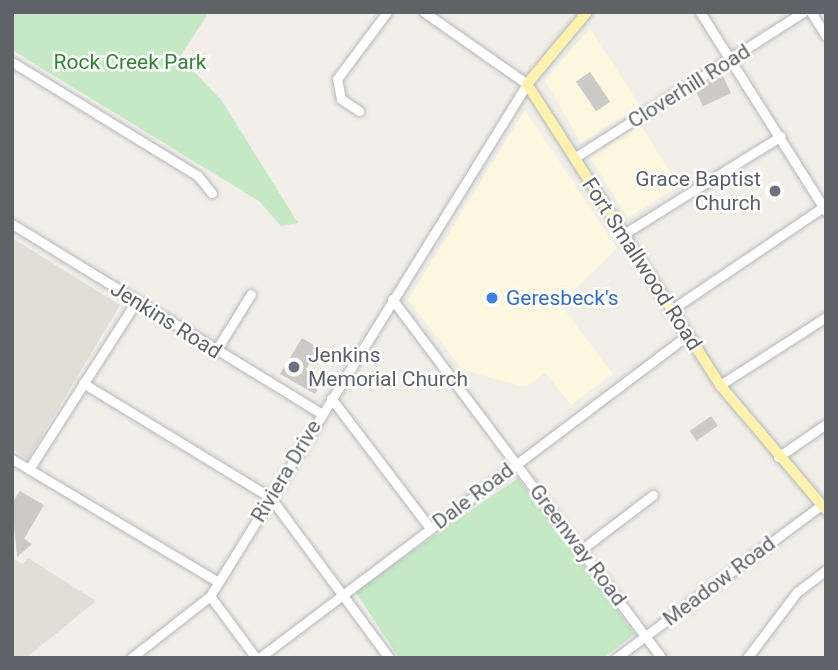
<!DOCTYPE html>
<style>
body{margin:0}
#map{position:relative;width:838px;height:670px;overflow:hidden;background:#f1efe8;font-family:Roboto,sans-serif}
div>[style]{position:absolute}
.commercial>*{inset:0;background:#fef7e0;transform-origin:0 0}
.education>*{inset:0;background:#e1ded6}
.green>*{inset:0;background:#c5e8c5}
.building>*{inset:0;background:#cccac5;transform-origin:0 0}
.roads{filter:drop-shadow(0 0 2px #b5b8bc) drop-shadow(0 0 2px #b5b8bc)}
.minor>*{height:9px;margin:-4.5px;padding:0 4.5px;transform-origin:4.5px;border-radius:4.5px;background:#fff}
.major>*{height:10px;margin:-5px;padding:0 5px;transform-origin:5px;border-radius:5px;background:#fff2af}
.dots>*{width:19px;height:19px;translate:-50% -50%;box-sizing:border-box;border:4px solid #fff;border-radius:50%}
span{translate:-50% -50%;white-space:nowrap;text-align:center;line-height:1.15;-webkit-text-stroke:5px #fff;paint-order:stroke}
.park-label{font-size:21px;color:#348238}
.street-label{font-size:21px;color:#5f6368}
.worship-label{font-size:21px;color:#5b616d}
.right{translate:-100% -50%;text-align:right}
.left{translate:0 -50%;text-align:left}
.shop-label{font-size:21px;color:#366cbe}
.frame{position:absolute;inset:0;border:14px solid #5f6368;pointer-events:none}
</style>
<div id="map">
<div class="commercial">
<i style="clip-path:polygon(590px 28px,640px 106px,581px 143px,545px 80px)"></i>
<i style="clip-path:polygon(525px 110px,617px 248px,560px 304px,613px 374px,571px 405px,545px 372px,525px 387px,463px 370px,408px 300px)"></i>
<i style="left:640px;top:124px;width:73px;height:60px;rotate:58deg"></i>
</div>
<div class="education">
<i style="clip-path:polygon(12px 238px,120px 305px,28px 459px,12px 449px)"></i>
<i style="clip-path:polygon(12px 558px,23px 564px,28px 558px,96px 601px,26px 658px,12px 658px)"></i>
</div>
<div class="green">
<i style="clip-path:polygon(12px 12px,209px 12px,180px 57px,222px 101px,298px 223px,281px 226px,259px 201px,12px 50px)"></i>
<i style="clip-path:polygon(518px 478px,635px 634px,603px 658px,399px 658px,355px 591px)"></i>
</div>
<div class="building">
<i style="left:590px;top:72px;width:36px;height:17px;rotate:56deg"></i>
<i style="left:723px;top:76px;width:19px;height:31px;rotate:65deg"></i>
<i style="clip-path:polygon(302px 338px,319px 348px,306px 369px,321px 384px,315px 394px,280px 374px)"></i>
<i style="left:711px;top:416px;width:12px;height:26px;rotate:55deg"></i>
<i style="clip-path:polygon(20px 491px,44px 505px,24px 539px,32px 544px,17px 557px,12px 503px)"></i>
</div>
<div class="roads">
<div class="minor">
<i style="left:700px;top:12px;width:236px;rotate:57.7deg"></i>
<i style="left:811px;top:12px;width:28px;rotate:58deg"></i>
<i style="left:12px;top:62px;width:218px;rotate:31.5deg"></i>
<i style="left:198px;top:176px;width:22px;rotate:51deg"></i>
<i style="left:359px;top:111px;width:22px;rotate:-146deg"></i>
<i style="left:341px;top:99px;width:20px;rotate:-101deg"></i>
<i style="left:337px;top:79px;width:84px;rotate:-53.3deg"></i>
<i style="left:574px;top:158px;width:272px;rotate:-32.5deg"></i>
<i style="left:12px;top:224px;width:362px;rotate:31.5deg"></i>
<i style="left:622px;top:235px;width:187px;rotate:-31.9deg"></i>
<i style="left:392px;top:299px;width:449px;rotate:53.1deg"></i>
<i style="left:671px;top:310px;width:187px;rotate:-34.1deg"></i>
<i style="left:215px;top:352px;width:68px;rotate:-58.2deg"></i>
<i style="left:83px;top:383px;width:219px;rotate:31.4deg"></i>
<i style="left:270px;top:497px;width:200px;rotate:53.5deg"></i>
<i style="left:720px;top:385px;width:126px;rotate:-32.7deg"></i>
<i style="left:331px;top:398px;width:163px;rotate:52.7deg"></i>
<i style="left:778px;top:457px;width:58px;rotate:-34.5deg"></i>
<i style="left:12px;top:459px;width:240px;rotate:30.8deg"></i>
<i style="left:29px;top:469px;width:197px;rotate:-57.4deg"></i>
<i style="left:582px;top:549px;width:89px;rotate:-37.3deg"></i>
<i style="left:210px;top:596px;width:77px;rotate:53.4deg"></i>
<i style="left:131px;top:658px;width:100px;rotate:-38.1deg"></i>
<i style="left:210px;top:596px;width:602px;rotate:-58.24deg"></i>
<i style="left:527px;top:84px;width:126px;rotate:-145deg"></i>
<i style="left:259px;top:658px;width:537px;rotate:-36.98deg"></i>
<i style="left:616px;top:658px;width:256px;rotate:-36.7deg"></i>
<i style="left:747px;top:658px;width:83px;rotate:-52.9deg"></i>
<i style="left:797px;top:592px;width:36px;rotate:-37deg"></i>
</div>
<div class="major">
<i style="left:587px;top:12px;width:94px;rotate:129.8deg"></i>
<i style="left:527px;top:84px;width:358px;rotate:57.3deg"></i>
<i style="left:720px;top:385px;width:164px;rotate:49.7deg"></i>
</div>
</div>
<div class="dots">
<i style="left:775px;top:191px;background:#6b7280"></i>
<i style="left:492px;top:298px;background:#3f7fe0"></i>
<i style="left:294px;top:367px;background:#6b7280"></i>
</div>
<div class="park-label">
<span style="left:130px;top:62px">Rock Creek Park</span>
</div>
<div class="street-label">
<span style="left:689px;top:86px;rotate:-32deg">Cloverhill Road</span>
<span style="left:642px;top:264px;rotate:57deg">Fort Smallwood Road</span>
<span style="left:166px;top:320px;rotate:32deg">Jenkins Road</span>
<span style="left:286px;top:471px;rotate:-59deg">Riviera Drive</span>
<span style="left:473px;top:496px;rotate:-37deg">Dale Road</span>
<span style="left:578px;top:545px;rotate:53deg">Greenway Road</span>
<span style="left:719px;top:581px;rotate:-37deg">Meadow Road</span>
</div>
<div class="worship-label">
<span class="right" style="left:761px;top:191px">Grace Baptist<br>Church</span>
<span class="left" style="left:308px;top:367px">Jenkins<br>Memorial Church</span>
</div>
<div class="shop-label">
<span class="left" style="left:506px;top:298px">Geresbeck's</span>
</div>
<div class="frame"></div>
</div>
